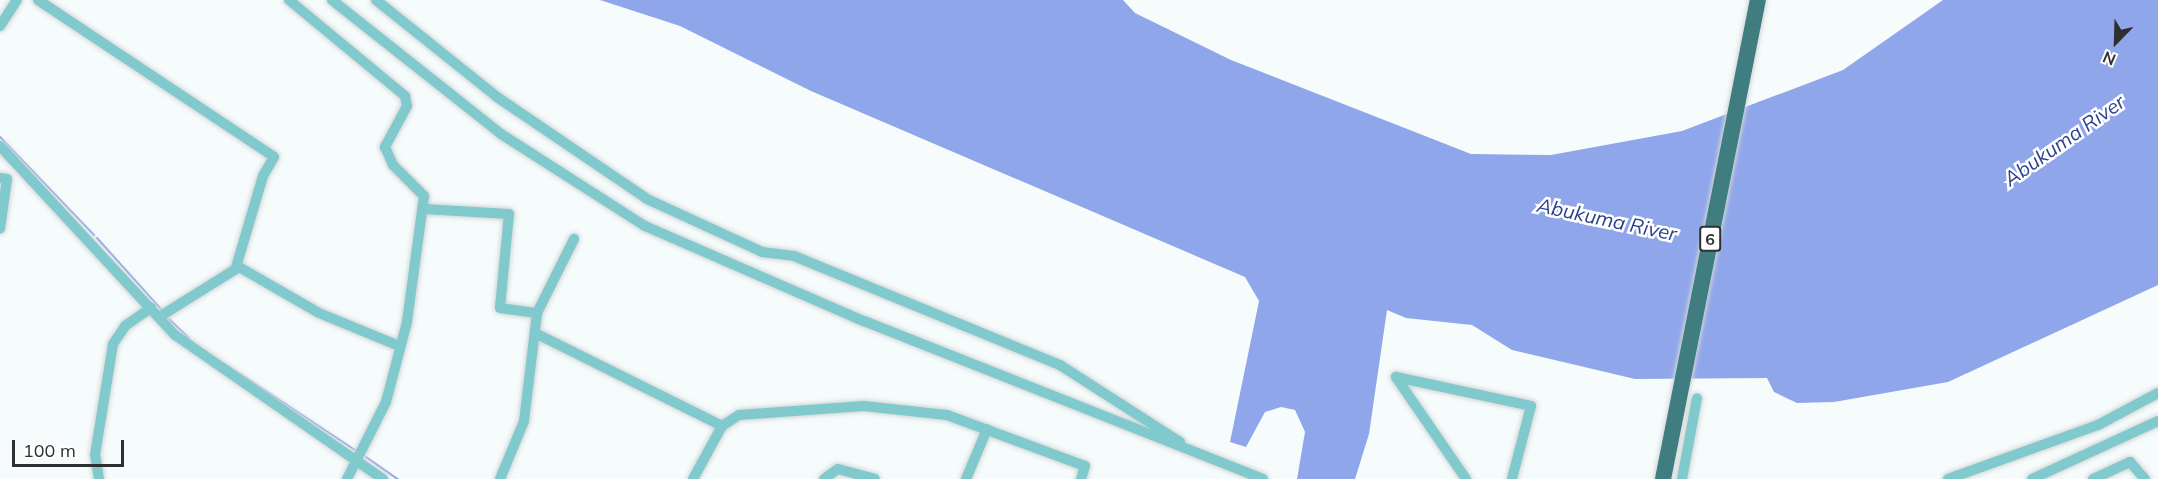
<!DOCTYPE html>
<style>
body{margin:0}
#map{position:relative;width:2158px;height:479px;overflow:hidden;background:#f6fbfc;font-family:Mulish,sans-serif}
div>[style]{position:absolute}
.water>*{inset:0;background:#8fa7ea}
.stream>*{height:2px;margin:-1px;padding:0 1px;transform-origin:1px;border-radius:1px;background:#8fa7ea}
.roads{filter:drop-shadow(0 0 2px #d2d6d7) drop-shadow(0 0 2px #d2d6d7)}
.minor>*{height:10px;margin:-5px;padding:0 5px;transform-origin:5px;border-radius:5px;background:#80c9cd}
.highway>*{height:16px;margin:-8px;padding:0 8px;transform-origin:8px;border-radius:8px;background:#3f7d81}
span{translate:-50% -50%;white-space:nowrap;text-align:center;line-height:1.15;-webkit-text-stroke:5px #fff;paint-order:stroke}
.shield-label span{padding:2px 4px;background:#fff;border:2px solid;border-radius:4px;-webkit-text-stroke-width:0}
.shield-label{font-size:16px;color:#2d2f30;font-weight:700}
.water-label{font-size:20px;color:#2b408d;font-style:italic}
.north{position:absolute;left:2086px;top:12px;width:60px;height:60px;-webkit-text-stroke:4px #fff;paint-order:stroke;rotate:203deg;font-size:16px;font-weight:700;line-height:24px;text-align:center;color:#2d2f30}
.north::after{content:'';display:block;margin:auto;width:21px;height:27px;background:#2d2f30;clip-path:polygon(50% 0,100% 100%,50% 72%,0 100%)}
.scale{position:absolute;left:12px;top:440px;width:112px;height:27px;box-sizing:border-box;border:3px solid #2d2f30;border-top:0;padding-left:8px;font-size:18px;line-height:21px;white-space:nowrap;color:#2d2f30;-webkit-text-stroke:4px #fff;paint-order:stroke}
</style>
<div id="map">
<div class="water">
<i style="clip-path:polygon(600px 0,1123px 0,1135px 13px,1231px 60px,1471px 154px,1551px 155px,1682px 131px,1843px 70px,1943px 0,2158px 0,2158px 285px,1948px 382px,1834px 402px,1797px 403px,1774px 392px,1767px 378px,1635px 379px,1512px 350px,1472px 325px,1406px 318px,1387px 310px,1369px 434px,1355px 479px,1297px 479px,1305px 432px,1295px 410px,1281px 407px,1265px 412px,1246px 447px,1230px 442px,1259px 301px,1245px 277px,811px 91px,680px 26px)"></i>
</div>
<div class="stream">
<i style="left:0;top:137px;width:136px;rotate:46.2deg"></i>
<i style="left:97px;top:238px;width:96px;rotate:48deg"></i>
<i style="left:167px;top:317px;width:30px;rotate:44deg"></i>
<i style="left:225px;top:364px;width:159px;rotate:33.5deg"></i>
<i style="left:366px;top:457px;width:39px;rotate:35deg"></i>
</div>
<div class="roads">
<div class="minor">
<i style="left:38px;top:0;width:283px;rotate:33.6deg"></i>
<i style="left:274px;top:157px;width:22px;rotate:120deg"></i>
<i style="left:263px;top:176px;width:95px;rotate:106.5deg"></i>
<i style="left:289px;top:0;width:151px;rotate:39.6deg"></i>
<i style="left:405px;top:96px;width:10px;rotate:79deg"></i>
<i style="left:407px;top:106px;width:47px;rotate:118.2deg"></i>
<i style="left:385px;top:147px;width:20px;rotate:66deg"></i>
<i style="left:393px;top:165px;width:44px;rotate:45deg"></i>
<i style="left:424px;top:196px;width:127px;rotate:97.7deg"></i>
<i style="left:407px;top:322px;width:83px;rotate:104.7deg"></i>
<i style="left:386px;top:402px;width:86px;rotate:116.9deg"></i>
<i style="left:332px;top:0;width:216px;rotate:38.4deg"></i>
<i style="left:501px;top:134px;width:171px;rotate:32.6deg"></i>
<i style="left:645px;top:226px;width:239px;rotate:23.5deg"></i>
<i style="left:864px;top:321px;width:429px;rotate:21.6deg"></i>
<i style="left:376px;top:0;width:155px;rotate:38.7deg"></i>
<i style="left:497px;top:97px;width:181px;rotate:34.2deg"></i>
<i style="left:647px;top:199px;width:127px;rotate:24.7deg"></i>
<i style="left:762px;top:252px;width:32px;rotate:7deg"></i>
<i style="left:794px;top:256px;width:287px;rotate:22.3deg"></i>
<i style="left:1060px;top:365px;width:143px;rotate:32.7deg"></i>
<i style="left:0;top:26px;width:31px;rotate:-57deg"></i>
<i style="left:0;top:146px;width:258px;rotate:47.2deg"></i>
<i style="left:175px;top:335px;width:253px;rotate:34.7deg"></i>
<i style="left:0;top:178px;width:7px;rotate:8deg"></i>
<i style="left:7px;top:179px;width:50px;rotate:98deg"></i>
<i style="left:424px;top:209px;width:85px;rotate:3.4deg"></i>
<i style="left:509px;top:214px;width:94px;rotate:95.5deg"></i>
<i style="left:500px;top:308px;width:37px;rotate:8deg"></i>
<i style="left:159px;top:317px;width:94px;rotate:-32deg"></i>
<i style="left:239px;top:267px;width:92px;rotate:29.9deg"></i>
<i style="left:319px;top:313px;width:87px;rotate:22.4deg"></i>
<i style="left:535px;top:333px;width:209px;rotate:26.4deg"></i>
<i style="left:99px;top:479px;width:24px;rotate:-99deg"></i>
<i style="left:95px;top:455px;width:112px;rotate:-80.8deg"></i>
<i style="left:113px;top:344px;width:22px;rotate:-56deg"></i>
<i style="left:125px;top:326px;width:32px;rotate:-35deg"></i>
<i style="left:500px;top:479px;width:63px;rotate:-67.5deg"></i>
<i style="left:524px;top:421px;width:109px;rotate:-83.1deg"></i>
<i style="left:537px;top:313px;width:83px;rotate:-63.4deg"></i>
<i style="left:693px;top:479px;width:60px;rotate:-61.3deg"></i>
<i style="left:722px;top:426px;width:20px;rotate:-33deg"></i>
<i style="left:739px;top:415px;width:125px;rotate:-4.1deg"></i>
<i style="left:864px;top:406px;width:83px;rotate:6.2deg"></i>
<i style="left:947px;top:415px;width:147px;rotate:20.3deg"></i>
<i style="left:1085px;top:466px;width:14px;rotate:107deg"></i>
<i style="left:824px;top:479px;width:17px;rotate:-36deg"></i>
<i style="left:838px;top:469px;width:38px;rotate:15deg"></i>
<i style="left:966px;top:479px;width:54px;rotate:-67.2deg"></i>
<i style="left:1466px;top:479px;width:124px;rotate:-124.5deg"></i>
<i style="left:1396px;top:377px;width:138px;rotate:12.1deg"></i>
<i style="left:1531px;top:406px;width:75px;rotate:104.6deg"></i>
<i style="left:1682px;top:479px;width:82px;rotate:-79.5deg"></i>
<i style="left:1948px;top:479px;width:159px;rotate:-19.8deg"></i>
<i style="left:2098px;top:425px;width:68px;rotate:-28.1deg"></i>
<i style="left:2032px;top:479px;width:139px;rotate:-24.7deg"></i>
<i style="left:2093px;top:479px;width:41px;rotate:-24.7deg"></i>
<i style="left:2130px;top:462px;width:23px;rotate:49deg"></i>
</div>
<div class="highway">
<i style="left:1663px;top:479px;width:488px;rotate:-78.8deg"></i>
</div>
</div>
<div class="shield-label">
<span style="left:1710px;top:239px">6</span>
</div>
<div class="water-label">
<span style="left:2064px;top:140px;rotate:-35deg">Abukuma River</span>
<span style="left:1607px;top:219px;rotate:12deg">Abukuma River</span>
</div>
<div class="north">N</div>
<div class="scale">100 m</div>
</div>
